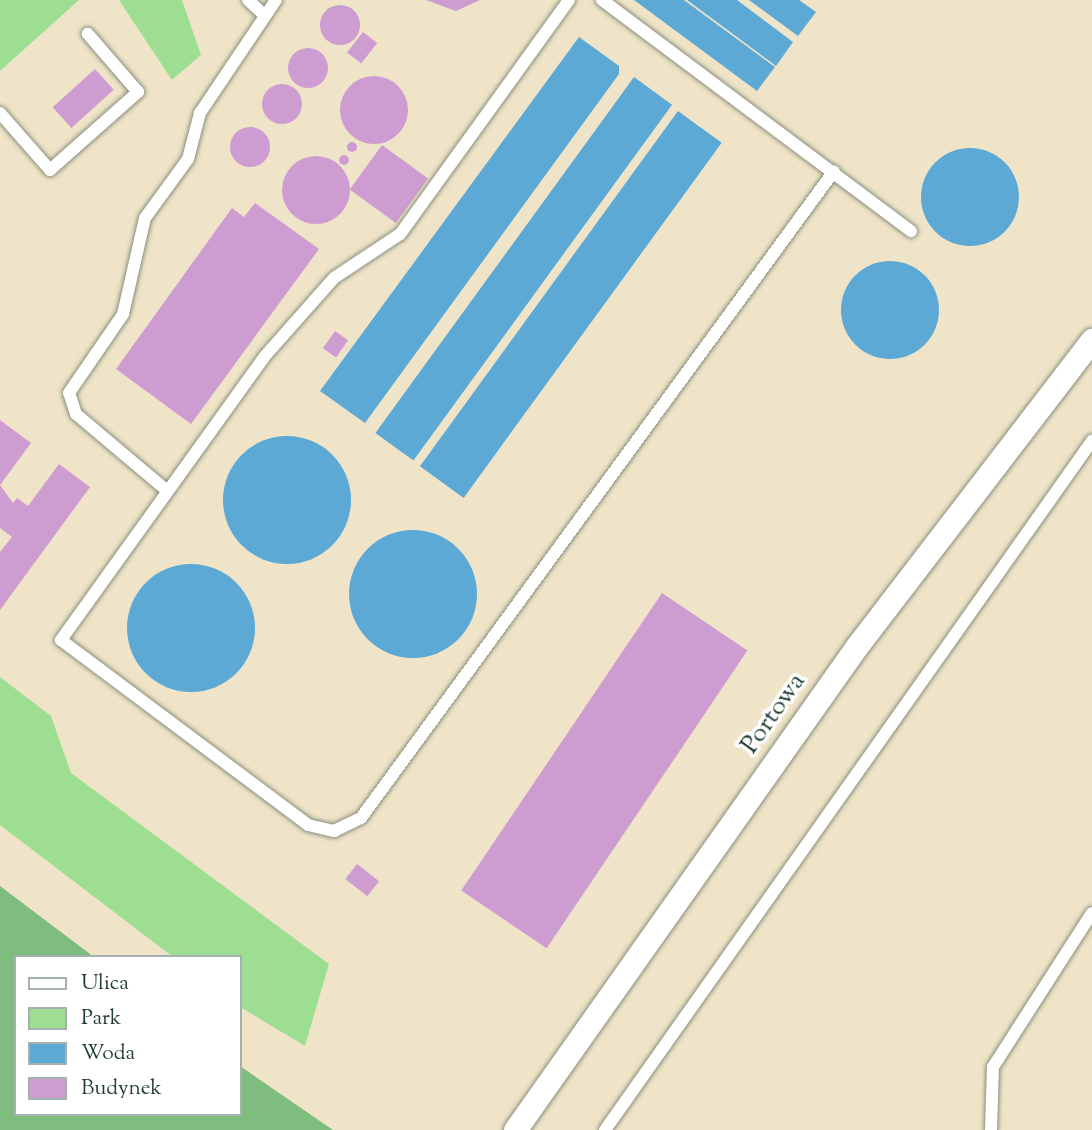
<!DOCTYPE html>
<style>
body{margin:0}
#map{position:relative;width:1092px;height:1130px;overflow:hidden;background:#f0e4c8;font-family:"Sorts Mill Goudy",serif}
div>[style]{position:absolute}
.green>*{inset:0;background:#9ede93}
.forest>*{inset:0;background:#7ebd7d}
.water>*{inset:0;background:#5ca9d5;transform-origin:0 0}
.round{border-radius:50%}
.building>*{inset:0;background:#cd9cd0;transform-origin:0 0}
.roads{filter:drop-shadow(0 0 2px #88907e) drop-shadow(0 0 2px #88907e)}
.lane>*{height:12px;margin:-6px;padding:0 6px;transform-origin:6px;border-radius:6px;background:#fff}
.street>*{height:23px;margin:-11.5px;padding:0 11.5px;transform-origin:11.5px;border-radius:11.5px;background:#fff}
span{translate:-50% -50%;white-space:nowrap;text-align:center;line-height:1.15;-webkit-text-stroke:7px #fff;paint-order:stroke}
.street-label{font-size:26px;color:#1f3d34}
.legend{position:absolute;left:14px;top:955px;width:228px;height:161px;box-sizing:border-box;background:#fff;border:2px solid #a5b1ae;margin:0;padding:9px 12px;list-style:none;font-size:21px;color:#1f3d34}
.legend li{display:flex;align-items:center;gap:14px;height:35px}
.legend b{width:35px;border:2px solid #a5b1ae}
</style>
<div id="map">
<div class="green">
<i style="clip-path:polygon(0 0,79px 0,0 71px)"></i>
<i style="clip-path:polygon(119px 0,182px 0,201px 55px,172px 80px)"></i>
<i style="clip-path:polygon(0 677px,51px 716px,71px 773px,329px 964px,305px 1046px,240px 1007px,240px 957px,173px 957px,0 825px)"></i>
</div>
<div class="forest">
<i style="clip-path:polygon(0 886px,94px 957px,16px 957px,16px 1114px,240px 1114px,240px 1066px,333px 1130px,0 1130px)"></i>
</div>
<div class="water">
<i style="clip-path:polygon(634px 0,684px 0,775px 67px,757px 91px)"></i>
<i style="clip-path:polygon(687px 0,737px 0,793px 42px,776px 66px)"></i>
<i style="clip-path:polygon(749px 0,799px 0,816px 12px,798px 36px)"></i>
<i style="clip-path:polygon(579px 37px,619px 66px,619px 74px,365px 423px,320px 391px)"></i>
<i style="left:634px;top:77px;width:47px;height:440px;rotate:36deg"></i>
<i style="left:678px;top:111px;width:54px;height:439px;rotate:36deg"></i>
<i class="round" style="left:921px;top:148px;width:98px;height:98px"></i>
<i class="round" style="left:841px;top:261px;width:98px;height:98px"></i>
<i class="round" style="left:223px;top:436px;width:128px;height:128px"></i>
<i class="round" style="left:349px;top:530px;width:128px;height:128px"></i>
<i class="round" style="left:127px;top:564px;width:128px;height:128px"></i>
</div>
<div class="building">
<i style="clip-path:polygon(426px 0,480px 0,456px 11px)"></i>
<i class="round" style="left:320px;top:5px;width:40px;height:40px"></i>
<i style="left:363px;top:32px;width:18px;height:26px;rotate:38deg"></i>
<i class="round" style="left:288px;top:48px;width:40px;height:40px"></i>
<i style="left:95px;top:69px;width:28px;height:57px;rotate:48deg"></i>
<i class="round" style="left:340px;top:76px;width:68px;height:68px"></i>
<i class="round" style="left:262px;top:84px;width:40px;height:40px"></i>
<i class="round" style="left:230px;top:127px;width:40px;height:40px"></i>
<i class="round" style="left:347px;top:142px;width:10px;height:10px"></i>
<i style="left:382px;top:145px;width:57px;height:55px;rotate:36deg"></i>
<i class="round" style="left:339px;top:155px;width:10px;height:10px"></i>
<i class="round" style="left:282px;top:156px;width:68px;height:68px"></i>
<i style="clip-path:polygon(255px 203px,319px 249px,191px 424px,116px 369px,232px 208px,244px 217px)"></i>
<i style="left:335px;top:331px;width:16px;height:21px;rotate:35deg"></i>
<i style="clip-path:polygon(0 420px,31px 443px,0 485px)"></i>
<i style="clip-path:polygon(59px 464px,90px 487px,0 610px,0 552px,12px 537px,0 528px,0 485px,13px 503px,17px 498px,28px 506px)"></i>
<i style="left:662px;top:593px;width:103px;height:359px;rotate:34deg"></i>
<i style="left:357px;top:864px;width:28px;height:19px;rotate:38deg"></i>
</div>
<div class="roads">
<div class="lane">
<i style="left:248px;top:0;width:21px;rotate:43deg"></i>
<i style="left:569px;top:0;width:289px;rotate:125.8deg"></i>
<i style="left:400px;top:234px;width:79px;rotate:146.3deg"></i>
<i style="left:334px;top:278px;width:104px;rotate:131.5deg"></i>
<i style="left:265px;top:356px;width:350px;rotate:125.7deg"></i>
<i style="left:61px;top:640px;width:309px;rotate:36.8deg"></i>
<i style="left:308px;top:825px;width:27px;rotate:13deg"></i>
<i style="left:334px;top:831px;width:30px;rotate:-26deg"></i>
<i style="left:361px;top:818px;width:801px;rotate:-53.83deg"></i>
<i style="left:602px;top:0;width:386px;rotate:36.8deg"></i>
<i style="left:0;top:113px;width:76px;rotate:48.7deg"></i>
<i style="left:50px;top:170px;width:118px;rotate:-41.6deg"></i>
<i style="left:138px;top:92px;width:77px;rotate:-130.8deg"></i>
<i style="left:165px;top:489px;width:116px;rotate:-139.9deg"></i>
<i style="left:76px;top:414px;width:22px;rotate:-108deg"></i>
<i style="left:69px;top:393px;width:96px;rotate:-55.6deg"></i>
<i style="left:123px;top:314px;width:98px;rotate:-77.1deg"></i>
<i style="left:145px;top:218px;width:73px;rotate:-53.9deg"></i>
<i style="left:188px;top:159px;width:48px;rotate:-75.4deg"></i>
<i style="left:200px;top:113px;width:136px;rotate:-56.1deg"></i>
<i style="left:605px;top:1130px;width:844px;rotate:-54.75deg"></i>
<i style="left:991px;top:1130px;width:63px;rotate:-88.2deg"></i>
<i style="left:993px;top:1067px;width:183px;rotate:-57.3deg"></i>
</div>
<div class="street">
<i style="left:515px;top:1130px;width:593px;rotate:-54.75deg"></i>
<i style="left:857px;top:646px;width:386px;rotate:-52.5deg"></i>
</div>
</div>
<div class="street-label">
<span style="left:774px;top:714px;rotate:-55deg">Portowa</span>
</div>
<ul class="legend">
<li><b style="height:9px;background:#fff"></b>Ulica</li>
<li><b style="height:19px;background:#9ede93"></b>Park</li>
<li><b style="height:19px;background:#5ca9d5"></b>Woda</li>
<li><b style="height:19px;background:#cd9cd0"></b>Budynek</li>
</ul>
</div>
